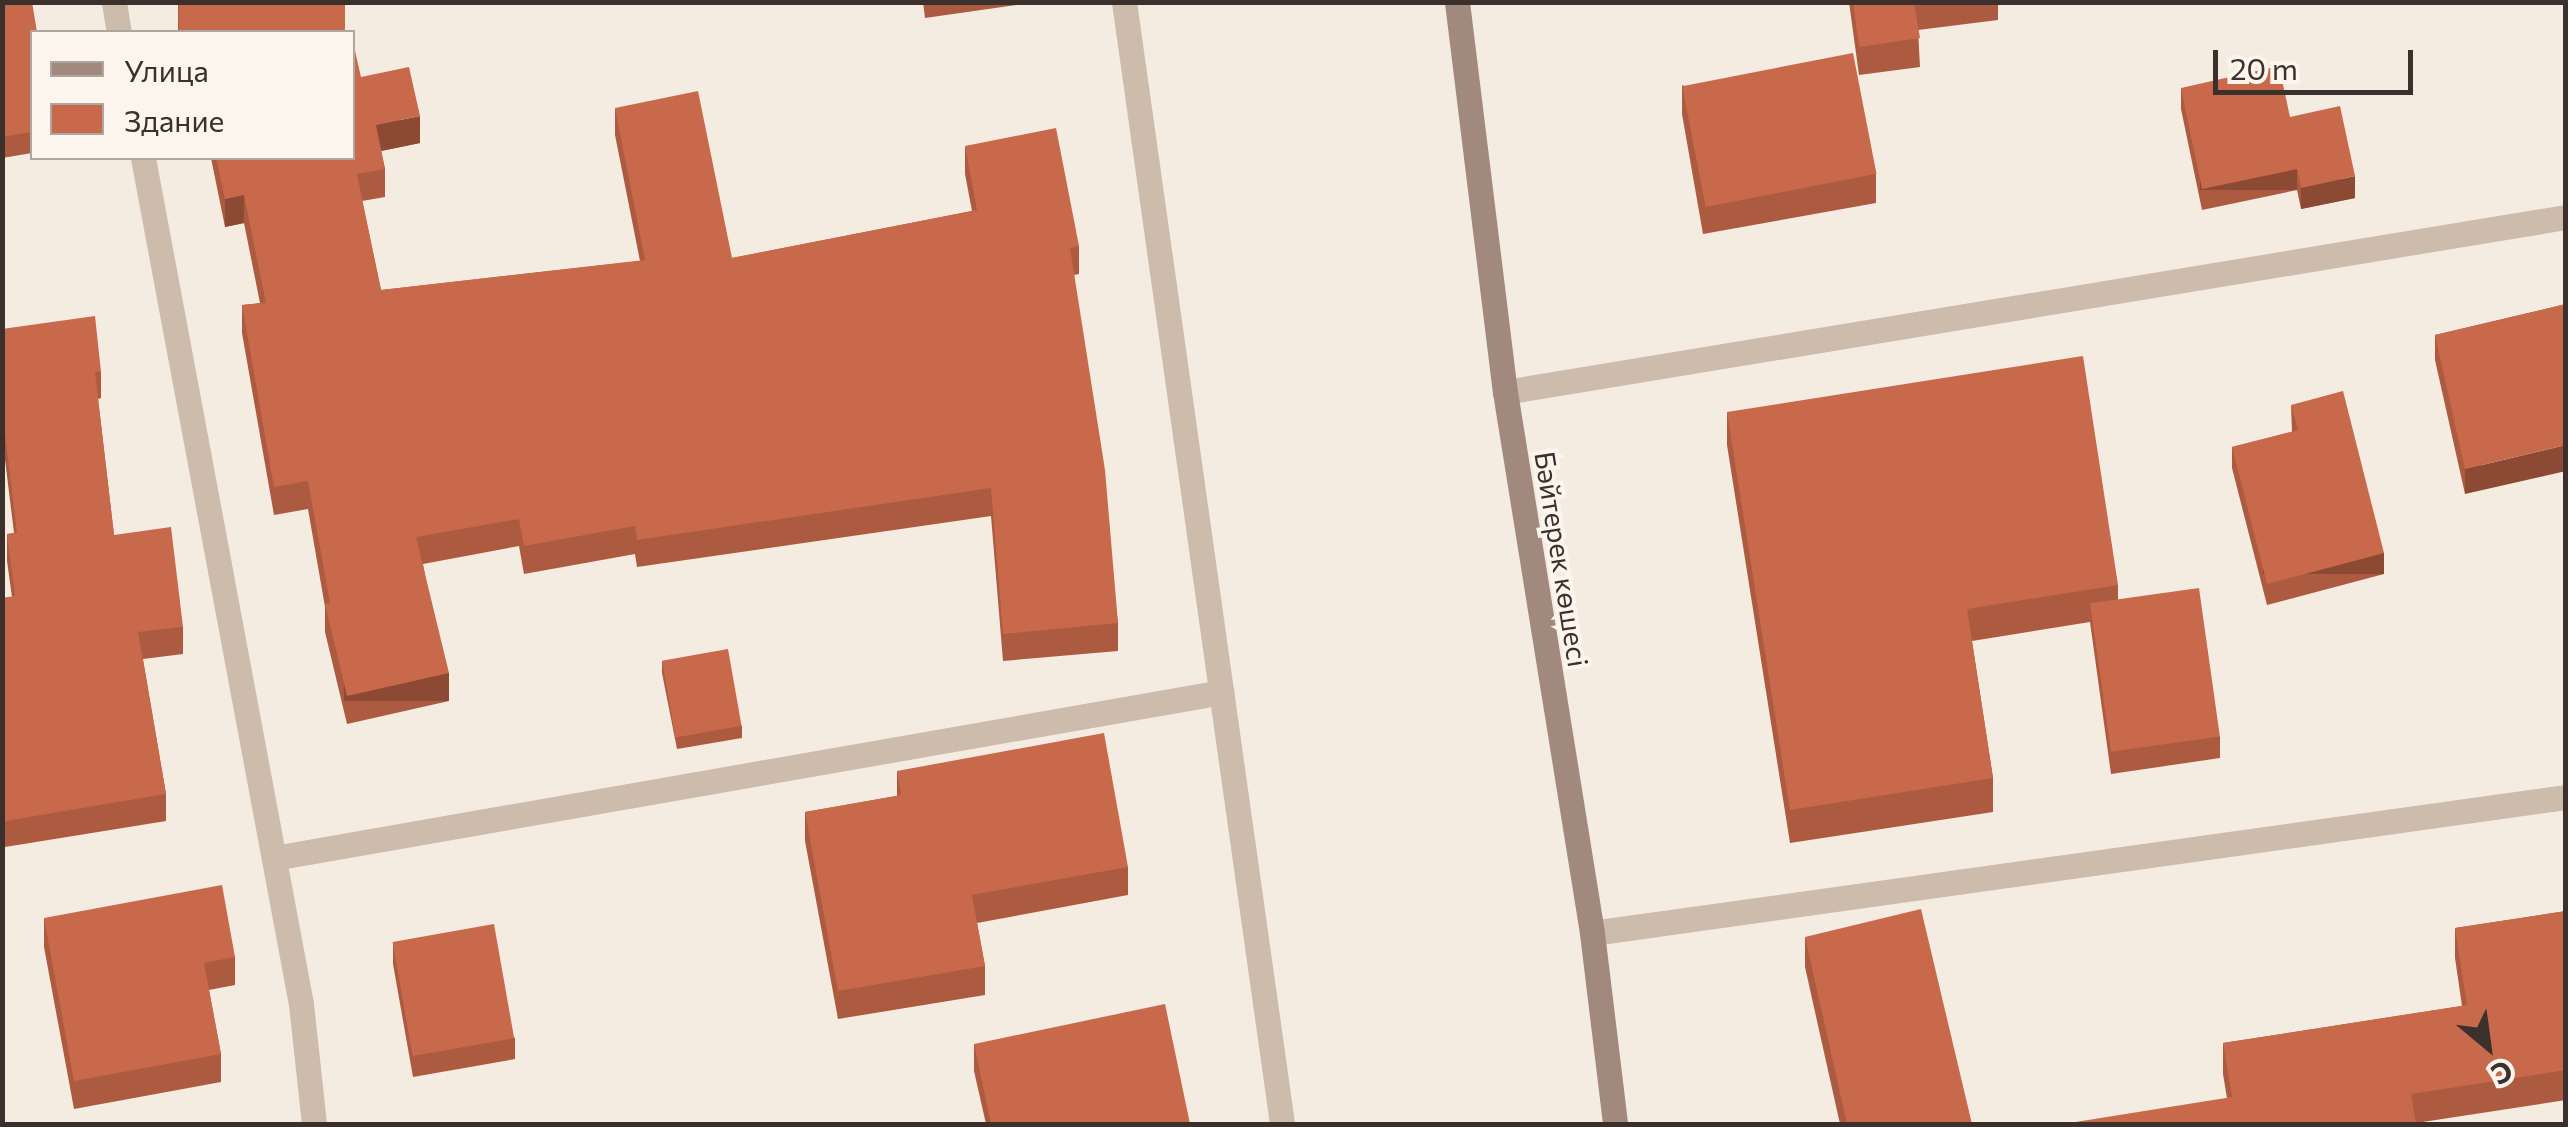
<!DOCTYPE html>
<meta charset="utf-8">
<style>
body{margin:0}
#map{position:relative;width:2568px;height:1127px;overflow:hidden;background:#f4ebe1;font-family:Commissioner,sans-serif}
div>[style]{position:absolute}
.street>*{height:25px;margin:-12.5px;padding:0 12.5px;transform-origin:12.5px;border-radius:12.5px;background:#cdbbac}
.secondary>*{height:25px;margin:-12.5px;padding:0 12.5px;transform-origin:12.5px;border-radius:12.5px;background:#a18a7d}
.wall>*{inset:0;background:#ac5a40;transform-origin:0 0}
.shaded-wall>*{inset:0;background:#8c4a34;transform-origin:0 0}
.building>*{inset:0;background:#c8694b;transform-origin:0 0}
span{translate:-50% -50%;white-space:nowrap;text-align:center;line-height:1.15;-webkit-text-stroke:8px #fbf5ee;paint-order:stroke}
.street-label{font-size:28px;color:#3b302b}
.frame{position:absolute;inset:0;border:5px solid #3b302b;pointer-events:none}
.legend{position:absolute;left:30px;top:30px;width:325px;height:130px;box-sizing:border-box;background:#fbf5ee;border:2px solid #aea6a0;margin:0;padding:12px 18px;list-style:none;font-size:30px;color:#3b302b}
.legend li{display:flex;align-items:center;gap:20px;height:50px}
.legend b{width:50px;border:2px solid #aea6a0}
.north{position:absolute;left:2438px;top:997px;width:100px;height:100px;-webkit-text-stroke:8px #fbf5ee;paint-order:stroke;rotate:151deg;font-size:28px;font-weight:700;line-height:40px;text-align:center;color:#3b302b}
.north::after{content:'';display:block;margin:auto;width:35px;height:45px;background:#3b302b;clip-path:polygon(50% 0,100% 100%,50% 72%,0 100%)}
.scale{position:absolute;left:2213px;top:50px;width:200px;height:45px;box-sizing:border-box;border:5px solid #3b302b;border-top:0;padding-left:12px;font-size:30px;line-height:35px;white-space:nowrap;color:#3b302b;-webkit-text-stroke:8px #fbf5ee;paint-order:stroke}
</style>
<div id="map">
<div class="street">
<i style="left:114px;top:2px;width:30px;rotate:81deg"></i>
<i style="left:1124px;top:2px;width:1133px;rotate:81.98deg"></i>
<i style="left:143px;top:158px;width:861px;rotate:79.42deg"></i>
<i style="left:301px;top:1004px;width:121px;rotate:83.8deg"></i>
<i style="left:1505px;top:392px;width:1075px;rotate:-9.37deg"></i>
<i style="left:274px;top:858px;width:962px;rotate:-9.93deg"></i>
<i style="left:1592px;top:933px;width:983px;rotate:-7.95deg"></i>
</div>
<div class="secondary">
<i style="left:1457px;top:2px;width:393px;rotate:83deg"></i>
<i style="left:1505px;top:392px;width:548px;rotate:80.86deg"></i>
<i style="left:1592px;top:933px;width:192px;rotate:83.1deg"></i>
</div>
<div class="wall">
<i style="clip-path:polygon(2px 2px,32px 32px,32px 153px,2px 158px)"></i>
<i style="left:178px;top:2px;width:167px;height:30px"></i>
<i style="clip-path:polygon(923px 2px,1031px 2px,1031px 3px,925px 18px)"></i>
<i style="clip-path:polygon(1849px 2px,1998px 2px,1998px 20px,1918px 30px,1920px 67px,1859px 75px)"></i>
<i style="clip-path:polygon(361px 77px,420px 143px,381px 151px,385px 169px,385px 197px,362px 201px,381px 290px,640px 261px,615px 135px,615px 108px,732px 258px,972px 211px,965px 174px,965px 146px,1079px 246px,1079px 274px,1074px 275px,1118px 623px,1118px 651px,1003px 661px,991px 516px,637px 567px,635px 554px,524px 574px,519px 546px,423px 564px,449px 701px,347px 724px,325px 632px,325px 607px,308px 509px,274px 515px,242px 333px,242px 305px,260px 303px,244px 223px,225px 227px,211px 158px,352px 158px)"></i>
<i style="clip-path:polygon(1682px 85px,1876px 174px,1876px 203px,1703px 234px,1682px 114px)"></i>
<i style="clip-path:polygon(2181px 88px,2290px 117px,2355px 198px,2301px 209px,2297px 190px,2202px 210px,2181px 109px)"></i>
<i style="clip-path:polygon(2566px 304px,2465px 494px,2435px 360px,2435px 335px)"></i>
<i style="clip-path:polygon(2px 329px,101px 372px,101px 398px,98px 399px,114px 535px,183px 627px,183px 654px,143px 659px,166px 794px,166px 821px,5px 847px,2px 830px,2px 598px,12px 597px,7px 561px,7px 534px,14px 533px,2px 435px)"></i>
<i style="clip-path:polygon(2291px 405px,2384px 574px,2267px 605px,2232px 468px,2232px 447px,2292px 432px)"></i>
<i style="clip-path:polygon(1727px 412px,2118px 585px,2118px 600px,2220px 737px,2220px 758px,2111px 774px,2090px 622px,1972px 641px,1993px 778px,1993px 812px,1790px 843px,1727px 445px)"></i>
<i style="clip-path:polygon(662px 662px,742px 726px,742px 738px,677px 749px,662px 673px)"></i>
<i style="clip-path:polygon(897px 771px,1128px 867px,1128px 895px,977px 923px,985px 966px,985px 995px,838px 1019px,805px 841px,805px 812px,897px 796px)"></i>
<i style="clip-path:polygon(2566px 911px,2566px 1100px,2416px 1123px,2227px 1098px,2223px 1074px,2223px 1043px,2462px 1006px,2455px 958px,2455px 928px)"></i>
<i style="clip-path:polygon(44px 918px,235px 957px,235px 985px,209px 990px,221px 1054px,221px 1082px,74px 1109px,44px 947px)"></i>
<i style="clip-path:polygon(1805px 937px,1972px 1124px,1840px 1124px,1805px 967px)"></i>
<i style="clip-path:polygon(393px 943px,515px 1038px,515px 1059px,413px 1077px,393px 964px)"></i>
<i style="clip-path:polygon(974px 1044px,1190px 1124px,986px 1124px,974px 1071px)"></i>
</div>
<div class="shaded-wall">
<i style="clip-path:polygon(420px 116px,420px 143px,376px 152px,376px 125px)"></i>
<i style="left:2297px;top:169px;width:21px;height:97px;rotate:90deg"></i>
<i style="clip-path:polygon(2355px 176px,2355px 198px,2301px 209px,2301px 188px)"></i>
<i style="clip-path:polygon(244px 195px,244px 223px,225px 227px,225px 199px)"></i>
<i style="clip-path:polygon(2566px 445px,2566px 471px,2465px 494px,2465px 469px)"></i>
<i style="left:2384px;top:553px;width:21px;height:121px;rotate:90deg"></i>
<i style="left:449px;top:673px;width:28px;height:105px;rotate:90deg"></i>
</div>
<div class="building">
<i style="clip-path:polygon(2px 2px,32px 2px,37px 32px,32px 32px,32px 132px,2px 137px)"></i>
<i style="left:179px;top:2px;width:166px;height:31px"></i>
<i style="clip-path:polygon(1853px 2px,1914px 2px,1920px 38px,1859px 47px)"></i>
<i style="clip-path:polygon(352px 38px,361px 77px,409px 67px,420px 116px,376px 125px,385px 169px,357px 174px,381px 290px,645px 260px,615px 108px,698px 91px,732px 258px,977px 210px,965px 146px,1056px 128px,1079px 246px,1070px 248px,1105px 470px,1118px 623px,1003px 634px,991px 488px,637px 540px,635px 526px,524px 546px,519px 519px,416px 537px,449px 673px,347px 696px,325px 604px,330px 603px,308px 481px,274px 487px,242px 305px,266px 303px,244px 195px,225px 199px,216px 158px,352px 158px)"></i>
<i style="left:1853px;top:53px;width:123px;height:174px;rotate:79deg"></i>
<i style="clip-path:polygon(2279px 66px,2290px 117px,2340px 106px,2355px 176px,2301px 188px,2297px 169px,2202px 189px,2181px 88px)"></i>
<i style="clip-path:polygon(2566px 304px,2566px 445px,2465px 469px,2435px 335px)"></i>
<i style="clip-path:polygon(95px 316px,101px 372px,95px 372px,114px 535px,171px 527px,183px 627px,138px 632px,166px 794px,5px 821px,2px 803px,2px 598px,15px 596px,7px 534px,17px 533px,2px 408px,2px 329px)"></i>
<i style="clip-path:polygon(2083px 356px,2118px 585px,1967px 609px,1993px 778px,1790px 810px,1727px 412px)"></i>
<i style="clip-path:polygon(2343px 391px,2384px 553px,2267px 584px,2232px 447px,2298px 430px,2291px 405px)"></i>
<i style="left:2199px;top:588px;width:150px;height:110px;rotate:82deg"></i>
<i style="left:728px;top:649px;width:78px;height:67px;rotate:80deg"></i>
<i style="clip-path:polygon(1104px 733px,1128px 867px,972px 895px,985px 966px,838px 991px,805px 812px,901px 795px,897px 771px)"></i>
<i style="clip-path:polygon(222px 885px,235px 957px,204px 963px,221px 1054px,74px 1081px,44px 918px)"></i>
<i style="clip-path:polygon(1921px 909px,1972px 1124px,1847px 1124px,1805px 937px)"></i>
<i style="clip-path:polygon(2566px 911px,2566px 1070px,2411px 1094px,2416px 1124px,2063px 1124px,2232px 1097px,2223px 1043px,2467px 1005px,2455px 928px)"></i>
<i style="left:494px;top:924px;width:116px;height:103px;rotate:80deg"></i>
<i style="clip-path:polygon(1165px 1004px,1190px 1124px,991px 1124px,974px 1044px)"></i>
</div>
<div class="street-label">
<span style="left:1562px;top:559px;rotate:81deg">Бәйтерек көшесі</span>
</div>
<div class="frame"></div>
<ul class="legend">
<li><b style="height:12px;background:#a18a7d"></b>Улица</li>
<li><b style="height:28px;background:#c8694b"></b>Здание</li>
</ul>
<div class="north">С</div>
<div class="scale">20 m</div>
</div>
